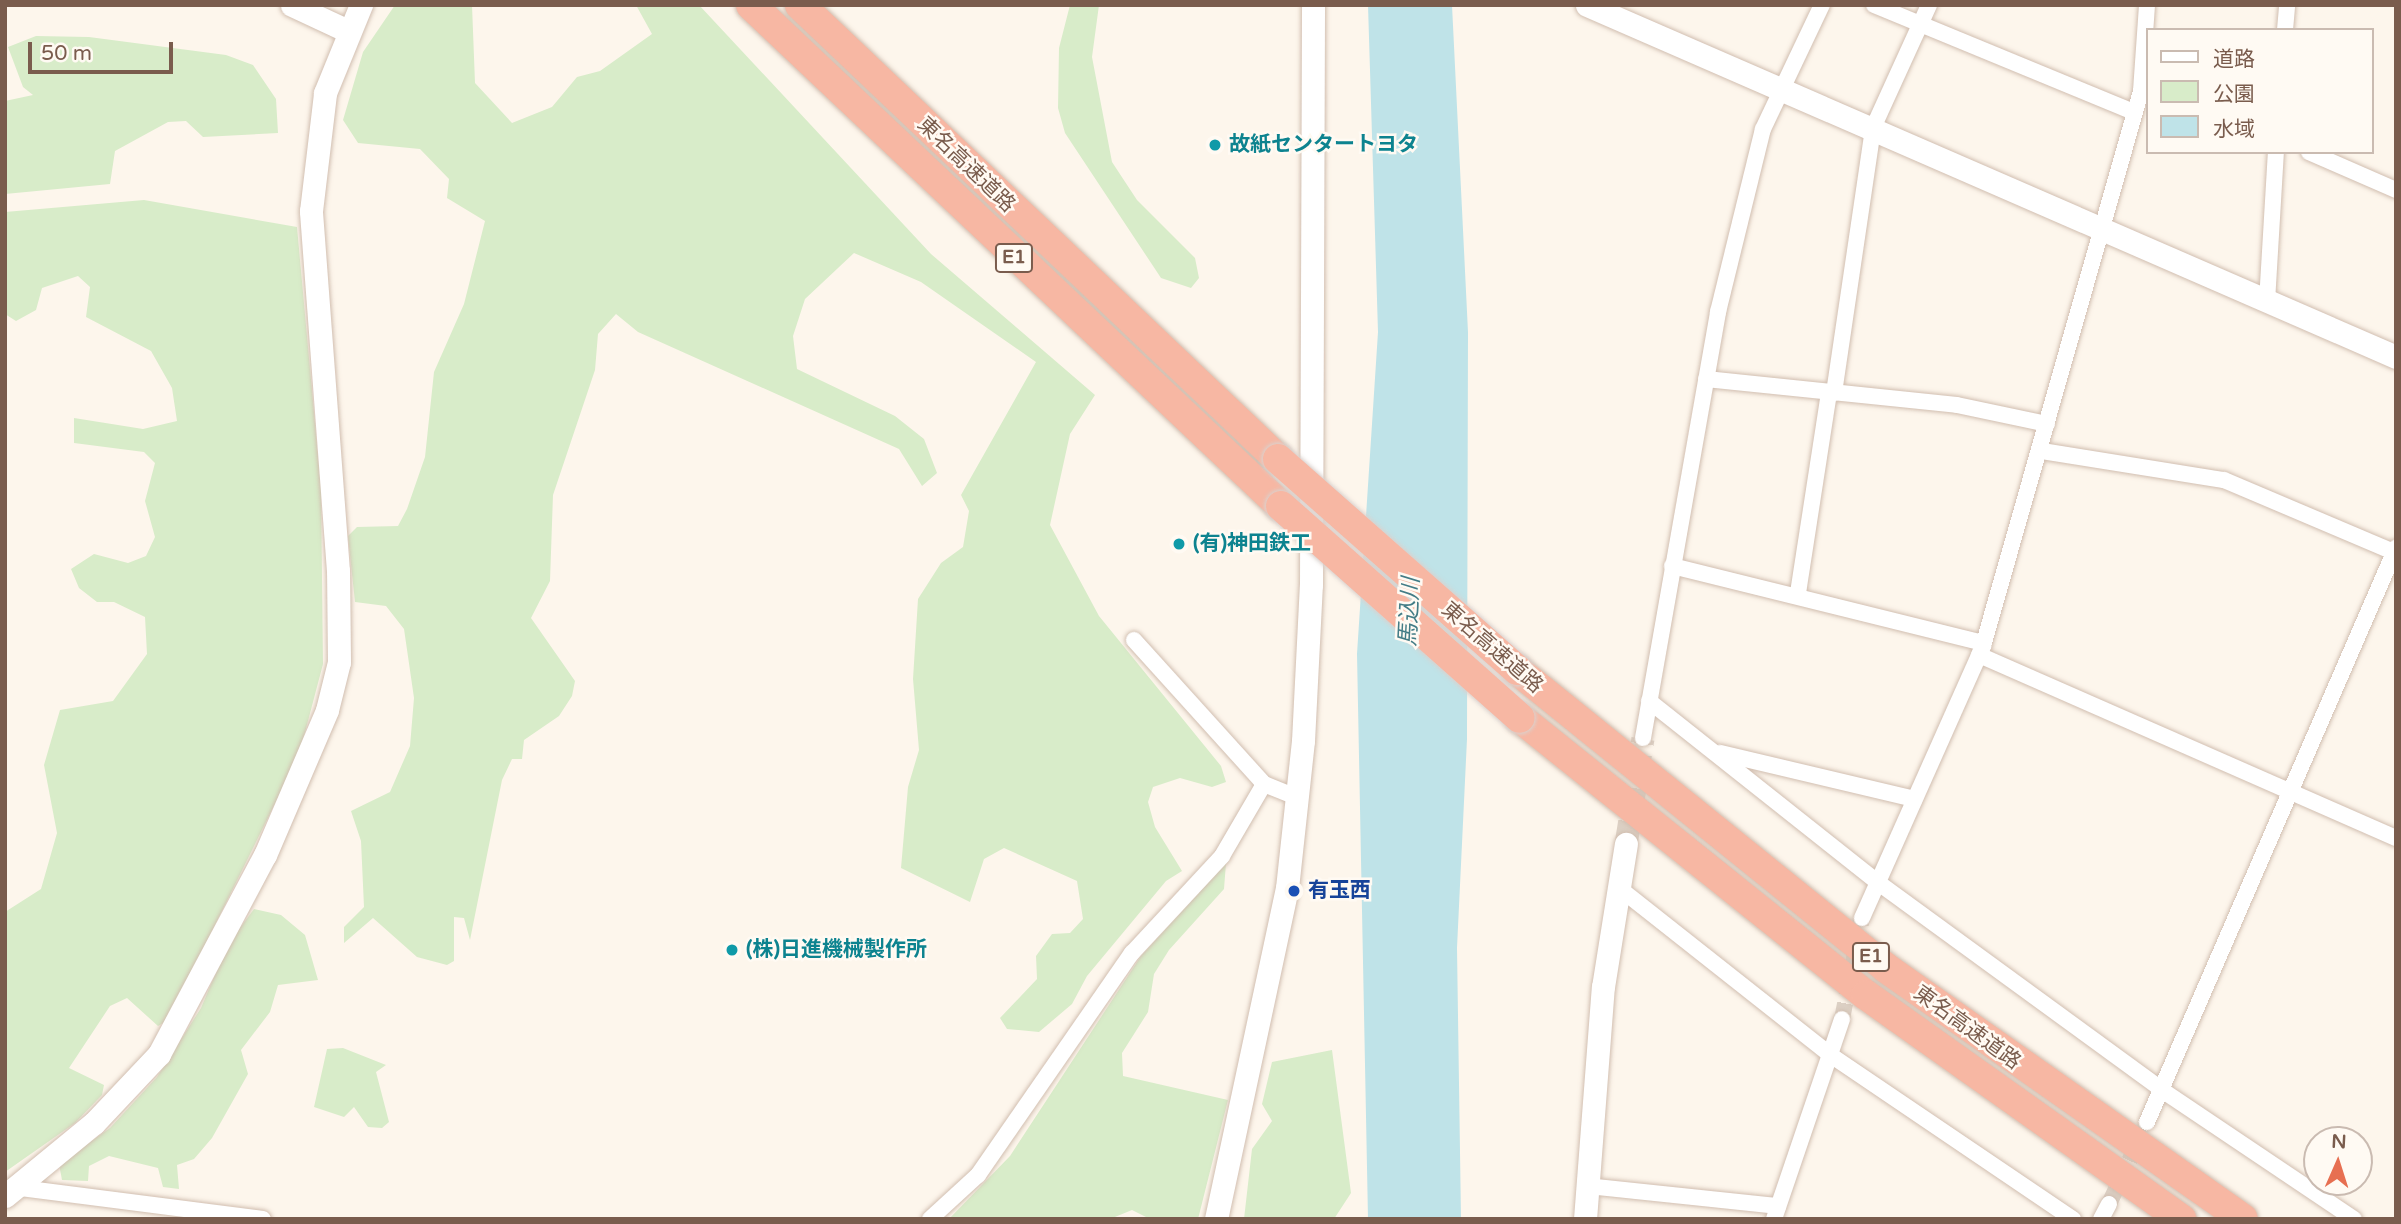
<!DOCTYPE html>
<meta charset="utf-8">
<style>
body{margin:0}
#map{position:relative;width:2401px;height:1224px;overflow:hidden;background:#fdf6ec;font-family:"Varela Round","Noto Sans JP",sans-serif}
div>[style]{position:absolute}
.green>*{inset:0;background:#d8ecc9}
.water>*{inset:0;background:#bfe3e8}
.street-tunnel>*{height:16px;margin-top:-8px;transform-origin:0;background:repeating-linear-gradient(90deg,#dcd0c4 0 16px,transparent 0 24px)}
.secondary-tunnel>*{height:23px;margin-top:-11.5px;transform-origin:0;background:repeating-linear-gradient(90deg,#dcd0c4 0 23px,transparent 0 34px)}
.roads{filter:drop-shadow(0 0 2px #d1beb0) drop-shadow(0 0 2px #d1beb0)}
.street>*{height:16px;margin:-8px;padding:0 8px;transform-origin:8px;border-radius:8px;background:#fff}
.secondary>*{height:23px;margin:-11.5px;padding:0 11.5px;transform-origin:11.5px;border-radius:11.5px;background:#fff}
.highway>*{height:30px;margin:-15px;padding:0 15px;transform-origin:15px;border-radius:15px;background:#f7b7a3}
.bridges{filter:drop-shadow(0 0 2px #dad1cd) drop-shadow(0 0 2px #dad1cd)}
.highway-bridge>*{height:30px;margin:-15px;padding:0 15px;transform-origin:15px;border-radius:15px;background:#f7b7a3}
.dots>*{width:19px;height:19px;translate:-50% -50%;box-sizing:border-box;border:4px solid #fffaf3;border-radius:50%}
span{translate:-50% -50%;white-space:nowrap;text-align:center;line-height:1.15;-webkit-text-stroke:5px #fffaf3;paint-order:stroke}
.shield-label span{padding:2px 5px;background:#fffaf3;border:2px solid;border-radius:5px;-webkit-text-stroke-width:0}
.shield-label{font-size:19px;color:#7a5c4d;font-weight:700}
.culture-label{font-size:21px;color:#0d838f;font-weight:700}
.left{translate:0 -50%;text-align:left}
.street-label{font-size:21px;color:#7a5c4d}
.transit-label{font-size:21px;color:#164399;font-weight:700}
.water-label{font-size:23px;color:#437c86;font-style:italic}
.frame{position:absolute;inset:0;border:7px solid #7a5c4d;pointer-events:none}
.legend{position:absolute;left:2146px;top:28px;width:228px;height:126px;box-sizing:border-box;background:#fffaf3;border:2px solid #cabbb1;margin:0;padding:9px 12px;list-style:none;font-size:21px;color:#7a5c4d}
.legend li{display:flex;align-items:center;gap:14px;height:35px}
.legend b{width:35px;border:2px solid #cabbb1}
.north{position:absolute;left:2303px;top:1126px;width:70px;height:70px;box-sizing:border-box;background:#fffaf3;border:2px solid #cabbb1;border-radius:50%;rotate:3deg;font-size:19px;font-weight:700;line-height:28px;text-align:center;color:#7a5c4d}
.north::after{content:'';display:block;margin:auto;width:24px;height:32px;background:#e76f51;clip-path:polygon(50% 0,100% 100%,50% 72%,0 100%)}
.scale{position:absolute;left:28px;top:42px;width:145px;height:32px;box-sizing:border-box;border:4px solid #7a5c4d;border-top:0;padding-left:9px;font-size:21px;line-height:24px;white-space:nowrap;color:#7a5c4d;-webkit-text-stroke:5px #fffaf3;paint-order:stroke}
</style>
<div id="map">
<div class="green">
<i style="clip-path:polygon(395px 5px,472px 5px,475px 83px,512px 123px,552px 107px,577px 77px,600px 71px,652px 34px,636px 5px,699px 5px,931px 254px,1095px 395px,1070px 434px,1050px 525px,1099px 616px,1221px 766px,1226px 782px,1212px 787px,1180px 778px,1153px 787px,1148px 802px,1155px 827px,1182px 871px,1166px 881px,1087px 976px,1072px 1004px,1039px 1032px,1007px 1029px,1000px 1018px,1037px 979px,1036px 956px,1052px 934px,1070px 933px,1083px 919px,1077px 881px,1004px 848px,984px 859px,970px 902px,901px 868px,908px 787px,919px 750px,913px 679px,918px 599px,941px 563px,963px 547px,969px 511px,961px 495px,1036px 362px,921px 282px,854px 253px,805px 299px,793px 336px,797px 369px,895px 416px,924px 439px,937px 473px,922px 486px,899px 449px,638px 332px,616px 314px,598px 334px,595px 370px,553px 495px,550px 581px,531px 618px,575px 681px,572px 696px,559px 716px,524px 740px,522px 759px,512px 759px,502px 780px,470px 940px,464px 918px,454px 917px,454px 961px,447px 965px,417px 957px,373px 918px,344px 943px,344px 927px,364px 907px,361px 841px,351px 811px,390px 792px,410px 746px,414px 698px,404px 629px,386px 606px,355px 602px,348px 536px,357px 527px,398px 526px,407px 509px,425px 457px,434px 372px,464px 304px,485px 221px,447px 198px,449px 179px,420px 149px,358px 143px,343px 120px,363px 52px)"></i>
<i style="clip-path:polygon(1070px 5px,1099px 5px,1092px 57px,1112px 162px,1137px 200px,1195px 258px,1199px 278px,1191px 288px,1161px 278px,1065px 133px,1058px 108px,1059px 48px)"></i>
<i style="clip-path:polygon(36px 36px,89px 37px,226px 55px,253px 65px,276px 99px,278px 133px,203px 137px,186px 121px,168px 122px,115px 151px,110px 184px,5px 194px,5px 101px,33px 95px,23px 87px,8px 47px)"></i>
<i style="clip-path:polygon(144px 200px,297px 227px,321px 489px,323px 664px,299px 755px,168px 1020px,158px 1026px,127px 998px,110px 1006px,69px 1068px,104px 1085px,102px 1095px,75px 1123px,5px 1172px,5px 912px,41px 889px,57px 833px,44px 765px,60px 710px,113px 701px,147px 654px,145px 617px,114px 602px,97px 602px,79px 588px,71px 569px,94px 554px,128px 563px,146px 556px,155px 537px,145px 501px,155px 463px,144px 452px,74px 443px,74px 418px,143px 429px,177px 421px,172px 388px,151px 351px,86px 317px,90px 287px,78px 276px,42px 288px,36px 310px,16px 321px,5px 314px,5px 212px)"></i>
<i style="clip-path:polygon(1226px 863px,1224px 889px,1169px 950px,1154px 974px,1148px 1012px,1122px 1053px,1123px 1076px,1228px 1100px,1198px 1219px,1150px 1219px,1132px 1210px,1110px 1219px,949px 1219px,1010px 1156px,1141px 956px)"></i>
<i style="clip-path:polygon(254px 909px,281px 915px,305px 935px,318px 980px,278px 985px,270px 1012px,241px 1050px,248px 1074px,212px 1138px,194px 1159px,177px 1165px,179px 1189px,163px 1187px,158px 1168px,109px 1156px,89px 1166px,88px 1181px,62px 1180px,59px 1164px,110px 1128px,157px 1077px,201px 1008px,228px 944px)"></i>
<i style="clip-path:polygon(343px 1048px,386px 1065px,376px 1072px,389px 1122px,382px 1128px,368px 1127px,354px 1107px,344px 1117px,314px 1107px,327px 1049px)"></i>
<i style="clip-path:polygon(1332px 1050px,1351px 1193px,1334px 1219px,1244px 1219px,1252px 1149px,1272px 1121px,1262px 1104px,1272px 1062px)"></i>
</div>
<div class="water">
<i style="clip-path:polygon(1368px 5px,1452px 5px,1468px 332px,1467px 739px,1457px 948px,1461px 1219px,1368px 1219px,1357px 654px,1378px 332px)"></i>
</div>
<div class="street-tunnel">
<i style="left:1842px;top:1019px;width:103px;rotate:-78.8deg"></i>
<i style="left:2109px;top:1204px;width:71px;rotate:-64.9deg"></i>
</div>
<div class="secondary-tunnel">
<i style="left:1626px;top:844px;width:107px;rotate:-80.9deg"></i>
</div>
<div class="roads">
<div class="street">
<i style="left:1874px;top:5px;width:281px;rotate:22.4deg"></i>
<i style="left:2285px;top:30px;width:25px;rotate:-85deg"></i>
<i style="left:2309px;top:152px;width:95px;rotate:23.6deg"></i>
<i style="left:2267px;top:302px;width:150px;rotate:-86.6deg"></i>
<i style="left:1706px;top:379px;width:252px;rotate:5.9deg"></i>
<i style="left:1957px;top:405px;width:92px;rotate:11.9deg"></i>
<i style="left:1834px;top:393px;width:268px;rotate:-81.6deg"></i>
<i style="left:1873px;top:128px;width:135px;rotate:-65.5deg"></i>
<i style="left:2042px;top:451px;width:184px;rotate:9.1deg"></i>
<i style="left:2224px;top:480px;width:185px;rotate:23deg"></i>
<i style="left:1672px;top:566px;width:321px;rotate:13.9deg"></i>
<i style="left:1798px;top:593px;width:203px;rotate:-81.2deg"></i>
<i style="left:1134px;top:640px;width:194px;rotate:47.9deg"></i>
<i style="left:1979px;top:655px;width:455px;rotate:23.7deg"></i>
<i style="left:1649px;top:701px;width:295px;rotate:38.4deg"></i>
<i style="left:1880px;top:884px;width:349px;rotate:36.1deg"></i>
<i style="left:2162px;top:1090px;width:231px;rotate:33.9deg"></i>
<i style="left:1643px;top:738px;width:433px;rotate:-80deg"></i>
<i style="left:1718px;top:312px;width:188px;rotate:-76.2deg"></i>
<i style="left:1763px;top:129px;width:137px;rotate:-64.6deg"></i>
<i style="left:1720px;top:753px;width:200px;rotate:13.3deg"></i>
<i style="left:1619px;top:888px;width:268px;rotate:38.3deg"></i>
<i style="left:1829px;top:1054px;width:295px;rotate:34.1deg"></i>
<i style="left:1862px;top:918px;width:298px;rotate:-66deg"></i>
<i style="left:1983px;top:646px;width:577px;rotate:-74.11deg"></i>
<i style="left:2141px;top:91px;width:86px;rotate:-86deg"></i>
<i style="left:2147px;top:1122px;width:626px;rotate:-66.55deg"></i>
<i style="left:1587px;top:1186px;width:192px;rotate:6deg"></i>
<i style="left:13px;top:1187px;width:252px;rotate:7.3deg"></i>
<i style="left:930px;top:1219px;width:65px;rotate:-42.5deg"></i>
<i style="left:978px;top:1175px;width:270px;rotate:-55.3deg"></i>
<i style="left:1132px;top:953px;width:132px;rotate:-47.1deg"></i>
<i style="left:1222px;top:856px;width:83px;rotate:-59.7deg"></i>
<i style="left:1264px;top:784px;width:35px;rotate:22deg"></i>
<i style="left:1774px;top:1219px;width:211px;rotate:-71.2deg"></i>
<i style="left:2101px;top:1219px;width:17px;rotate:-62deg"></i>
</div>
<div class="secondary">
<i style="left:292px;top:5px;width:62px;rotate:24.9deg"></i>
<i style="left:1587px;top:5px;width:882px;rotate:23.51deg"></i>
<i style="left:5px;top:1196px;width:115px;rotate:-39.4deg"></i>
<i style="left:94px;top:1123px;width:95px;rotate:-46.7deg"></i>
<i style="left:159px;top:1054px;width:225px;rotate:-62deg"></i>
<i style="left:265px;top:855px;width:158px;rotate:-66.8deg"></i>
<i style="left:327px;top:710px;width:49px;rotate:-76deg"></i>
<i style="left:339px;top:662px;width:91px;rotate:-90.6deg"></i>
<i style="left:338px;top:571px;width:361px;rotate:-94.3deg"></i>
<i style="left:311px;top:211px;width:119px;rotate:-83.2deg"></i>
<i style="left:325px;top:93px;width:95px;rotate:-67.8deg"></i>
<i style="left:1216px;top:1219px;width:339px;rotate:-77.9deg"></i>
<i style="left:1287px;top:888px;width:148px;rotate:-83.8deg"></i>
<i style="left:1303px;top:741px;width:156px;rotate:-87.1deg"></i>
<i style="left:1311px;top:585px;width:580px;rotate:-89.8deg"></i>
<i style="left:1585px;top:1219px;width:233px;rotate:-85.6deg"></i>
<i style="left:1603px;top:987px;width:145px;rotate:-80.9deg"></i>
</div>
<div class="highway">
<i style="left:751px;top:5px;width:729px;rotate:43.39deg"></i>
<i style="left:800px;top:5px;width:659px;rotate:43.52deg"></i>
<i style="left:1517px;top:670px;width:474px;rotate:38.9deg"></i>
<i style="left:1886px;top:968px;width:436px;rotate:35.1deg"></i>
<i style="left:1520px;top:718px;width:443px;rotate:38.7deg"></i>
<i style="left:1866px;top:995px;width:387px;rotate:35.4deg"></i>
</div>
</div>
<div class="bridges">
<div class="highway-bridge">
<i style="left:1278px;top:459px;width:319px;rotate:41.4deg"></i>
<i style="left:1281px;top:506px;width:319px;rotate:41.6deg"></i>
</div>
</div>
<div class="dots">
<i style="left:1215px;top:145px;background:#0f9aa8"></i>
<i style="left:1179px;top:544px;background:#0f9aa8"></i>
<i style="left:1294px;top:891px;background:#1a4fb4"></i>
<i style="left:732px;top:950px;background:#0f9aa8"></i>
</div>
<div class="shield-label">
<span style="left:1014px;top:258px">E1</span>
<span style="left:1871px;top:957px">E1</span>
</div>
<div class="culture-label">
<span class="left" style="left:1229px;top:145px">故紙センタートヨタ</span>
<span class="left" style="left:1193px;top:544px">(有)神田鉄工</span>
<span class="left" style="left:746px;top:950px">(株)日進機械製作所</span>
</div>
<div class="street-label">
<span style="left:966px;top:165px;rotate:44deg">東名高速道路</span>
<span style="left:1492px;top:648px;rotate:41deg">東名高速道路</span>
<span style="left:1967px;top:1028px;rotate:36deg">東名高速道路</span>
</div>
<div class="transit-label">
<span class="left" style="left:1308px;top:891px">有玉西</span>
</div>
<div class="water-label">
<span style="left:1410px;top:612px;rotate:-87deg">馬込川</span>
</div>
<div class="frame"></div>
<ul class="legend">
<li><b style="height:9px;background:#fff"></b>道路</li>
<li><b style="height:19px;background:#d8ecc9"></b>公園</li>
<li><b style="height:19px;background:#bfe3e8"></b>水域</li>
</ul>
<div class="north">N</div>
<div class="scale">50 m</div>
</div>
